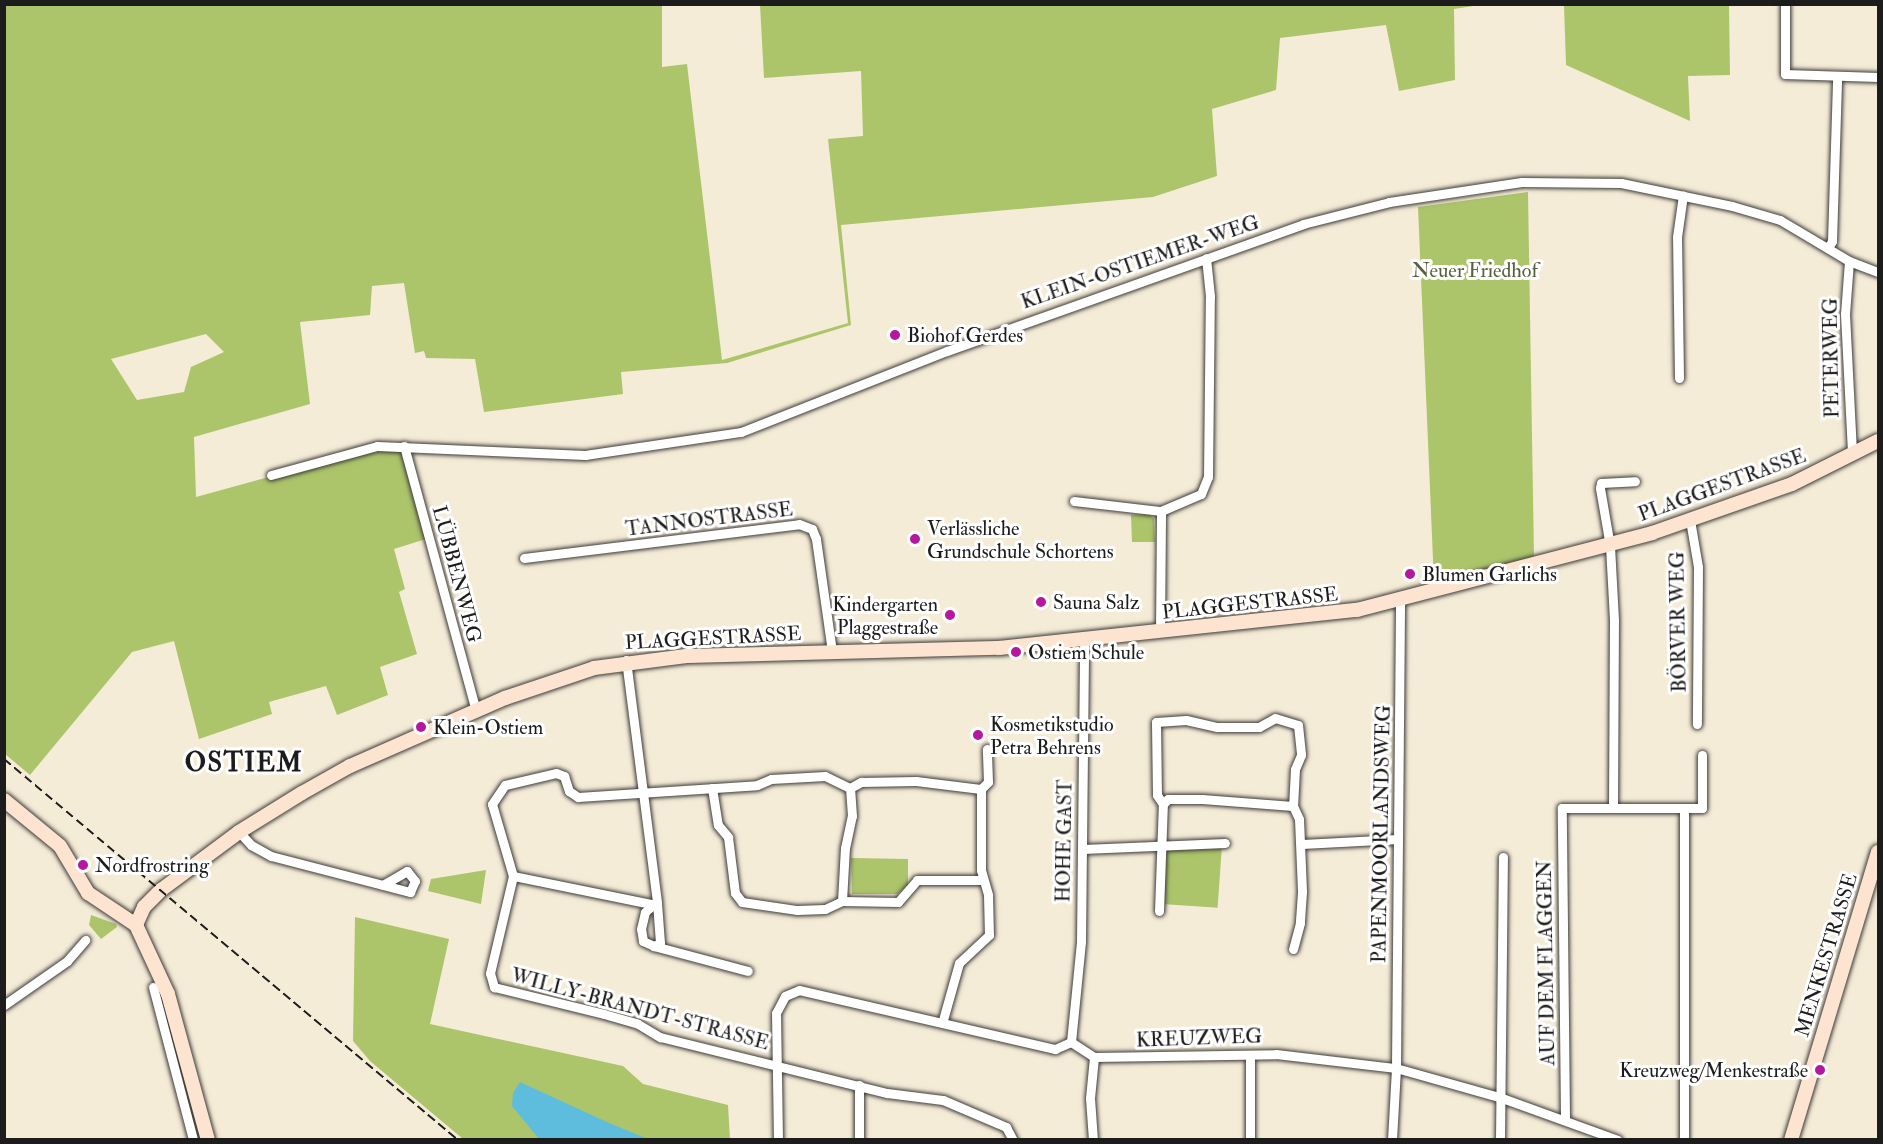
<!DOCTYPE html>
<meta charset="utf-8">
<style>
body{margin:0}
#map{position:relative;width:1883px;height:1144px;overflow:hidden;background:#f5ecd8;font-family:"IM FELL Double Pica",serif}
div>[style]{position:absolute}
.green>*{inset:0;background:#acc56b;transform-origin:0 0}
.water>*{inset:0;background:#5ebddc}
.roads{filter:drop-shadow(0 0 2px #3d3b38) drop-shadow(0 0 2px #3d3b38)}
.street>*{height:9px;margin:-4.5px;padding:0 4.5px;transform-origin:4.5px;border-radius:4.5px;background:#fff}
.secondary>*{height:14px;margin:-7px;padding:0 7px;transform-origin:7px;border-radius:7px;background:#fde4d1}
.rail>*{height:2px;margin-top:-1px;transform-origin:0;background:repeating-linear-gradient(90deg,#1c1c1c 0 9px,transparent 0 13.5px)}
.dots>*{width:16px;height:16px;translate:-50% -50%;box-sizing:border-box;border:3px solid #fff;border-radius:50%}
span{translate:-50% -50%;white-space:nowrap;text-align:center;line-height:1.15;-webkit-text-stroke:6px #fff;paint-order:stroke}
.street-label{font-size:20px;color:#1c1c1c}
.park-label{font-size:20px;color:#56603c}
.poi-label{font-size:20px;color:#1c1c1c}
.left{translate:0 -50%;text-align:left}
.right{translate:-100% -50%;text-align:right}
.district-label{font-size:26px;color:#1c1c1c;font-weight:700;letter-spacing:1.5px}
.frame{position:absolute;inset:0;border:6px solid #1c1c1c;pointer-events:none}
</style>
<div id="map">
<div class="green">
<i style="clip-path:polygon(evenodd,5px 5px,662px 5px,662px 67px,687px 64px,722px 360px,848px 323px,828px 139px,863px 136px,861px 71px,764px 78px,760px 5px,1480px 5px,1454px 9px,1455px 80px,1399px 91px,1386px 25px,1280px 38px,1276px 90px,1212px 109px,1217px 176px,1153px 197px,841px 225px,851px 325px,727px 363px,621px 372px,623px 394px,484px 412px,475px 359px,426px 358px,424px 351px,415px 353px,404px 283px,372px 286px,370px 315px,300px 322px,310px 404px,194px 437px,196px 497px,363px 451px,401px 451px,426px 539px,394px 549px,405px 589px,399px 592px,417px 654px,380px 667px,388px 695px,337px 715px,326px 686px,269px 702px,272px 714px,199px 739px,174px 641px,132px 652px,30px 775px,5px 754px,5px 5px,206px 334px,224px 352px,191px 367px,184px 392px,137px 400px,111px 359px,206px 334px)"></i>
<i style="clip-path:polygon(1564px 5px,1729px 5px,1730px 75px,1688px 76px,1690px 121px,1566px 65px)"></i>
<i style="clip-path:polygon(1528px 192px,1534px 557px,1434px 583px,1418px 207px)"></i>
<i style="clip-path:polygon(1149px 514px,1154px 519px,1155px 542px,1132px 542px,1131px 515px)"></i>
<i style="left:1222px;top:845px;width:63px;height:56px;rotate:94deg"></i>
<i style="clip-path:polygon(851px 858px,908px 859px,908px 885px,897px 894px,852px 894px)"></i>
<i style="clip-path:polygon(486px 870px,481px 904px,428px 891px,431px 879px)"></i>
<i style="clip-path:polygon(91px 915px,116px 924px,117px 927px,101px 939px,89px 925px)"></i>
<i style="clip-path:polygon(355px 917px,449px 939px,430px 1024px,623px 1066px,643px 1084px,728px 1105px,730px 1139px,463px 1139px,370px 1061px,353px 1041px)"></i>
</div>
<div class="water">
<i style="clip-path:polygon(520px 1082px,609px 1123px,648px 1139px,539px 1139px,512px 1106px,513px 1093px)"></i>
</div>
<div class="roads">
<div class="street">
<i style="left:1785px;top:4px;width:70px;rotate:90deg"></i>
<i style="left:1785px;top:74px;width:93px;rotate:1.8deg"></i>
<i style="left:1828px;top:248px;width:8px;rotate:-60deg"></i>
<i style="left:1832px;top:241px;width:163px;rotate:-88.2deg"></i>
<i style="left:1849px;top:261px;width:53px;rotate:94.3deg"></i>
<i style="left:1845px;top:314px;width:140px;rotate:87.1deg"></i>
<i style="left:1679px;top:378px;width:141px;rotate:-90.8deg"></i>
<i style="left:1677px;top:237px;width:42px;rotate:-81.9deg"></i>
<i style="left:404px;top:446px;width:275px;rotate:74.8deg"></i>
<i style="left:271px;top:475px;width:110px;rotate:-15.3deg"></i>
<i style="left:377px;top:446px;width:208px;rotate:2.5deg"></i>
<i style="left:585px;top:455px;width:158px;rotate:-8.4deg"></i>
<i style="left:741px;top:432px;width:221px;rotate:-21.5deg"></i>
<i style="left:947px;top:351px;width:378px;rotate:-19.6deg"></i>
<i style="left:1303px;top:224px;width:89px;rotate:-14.3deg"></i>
<i style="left:1389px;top:202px;width:134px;rotate:-8.6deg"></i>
<i style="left:1522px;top:182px;width:99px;rotate:0.6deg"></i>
<i style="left:1621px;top:183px;width:113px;rotate:11.7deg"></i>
<i style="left:1732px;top:206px;width:50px;rotate:16.3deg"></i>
<i style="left:1780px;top:220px;width:80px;rotate:30.7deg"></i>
<i style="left:1849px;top:261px;width:31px;rotate:21deg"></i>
<i style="left:1074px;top:501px;width:88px;rotate:6.6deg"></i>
<i style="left:1690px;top:520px;width:48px;rotate:80.3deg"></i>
<i style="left:1698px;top:567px;width:157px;rotate:90.4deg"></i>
<i style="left:524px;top:558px;width:277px;rotate:-7deg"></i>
<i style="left:799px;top:524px;width:14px;rotate:21deg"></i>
<i style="left:812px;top:529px;width:11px;rotate:68deg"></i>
<i style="left:816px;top:539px;width:114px;rotate:81.9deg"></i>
<i style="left:1160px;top:632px;width:121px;rotate:-89.5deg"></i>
<i style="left:1161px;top:511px;width:43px;rotate:-23deg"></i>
<i style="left:1201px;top:494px;width:18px;rotate:-68deg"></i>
<i style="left:1208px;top:477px;width:181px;rotate:-89.4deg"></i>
<i style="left:1210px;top:296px;width:38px;rotate:-96deg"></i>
<i style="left:626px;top:660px;width:245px;rotate:82.7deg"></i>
<i style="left:657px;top:903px;width:40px;rotate:85.7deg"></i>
<i style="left:660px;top:943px;width:7px;rotate:153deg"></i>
<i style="left:654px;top:946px;width:12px;rotate:-156deg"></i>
<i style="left:643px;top:941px;width:12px;rotate:-99deg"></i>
<i style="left:641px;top:929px;width:17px;rotate:-77deg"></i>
<i style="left:645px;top:912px;width:13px;rotate:-42deg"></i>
<i style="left:712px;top:788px;width:37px;rotate:81deg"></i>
<i style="left:718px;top:825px;width:16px;rotate:50deg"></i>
<i style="left:728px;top:837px;width:56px;rotate:82.9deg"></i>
<i style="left:735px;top:893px;width:11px;rotate:52deg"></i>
<i style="left:742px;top:902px;width:56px;rotate:8.3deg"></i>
<i style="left:797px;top:910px;width:28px;rotate:-2deg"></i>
<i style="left:825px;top:909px;width:19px;rotate:-25deg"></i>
<i style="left:842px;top:901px;width:56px;rotate:1deg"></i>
<i style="left:898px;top:902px;width:29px;rotate:-49deg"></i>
<i style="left:917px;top:880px;width:65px"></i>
<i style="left:981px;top:789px;width:10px;rotate:-45deg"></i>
<i style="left:988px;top:782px;width:33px;rotate:-92deg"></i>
<i style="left:1163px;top:804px;width:7px;rotate:-45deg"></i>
<i style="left:1168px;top:799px;width:34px"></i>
<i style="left:1202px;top:799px;width:91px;rotate:4.4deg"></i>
<i style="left:1613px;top:808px;width:188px;rotate:-89.7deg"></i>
<i style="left:1614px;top:620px;width:74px;rotate:-93.1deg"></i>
<i style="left:1610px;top:546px;width:59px;rotate:-99.8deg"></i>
<i style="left:1600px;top:488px;width:5px;rotate:-79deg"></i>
<i style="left:1601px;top:483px;width:34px;rotate:-3deg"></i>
<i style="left:1684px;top:808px;width:332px;rotate:90deg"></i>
<i style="left:239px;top:832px;width:18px;rotate:47deg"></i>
<i style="left:251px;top:845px;width:23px;rotate:29deg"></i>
<i style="left:271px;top:856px;width:144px;rotate:14.5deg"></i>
<i style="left:410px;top:892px;width:12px;rotate:-66deg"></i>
<i style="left:415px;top:881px;width:13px;rotate:-129deg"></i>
<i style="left:407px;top:871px;width:28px;rotate:150deg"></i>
<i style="left:1302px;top:844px;width:96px;rotate:-3deg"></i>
<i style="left:1083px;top:849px;width:142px;rotate:-2.4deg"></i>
<i style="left:513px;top:876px;width:75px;rotate:-106.3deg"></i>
<i style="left:492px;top:804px;width:23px;rotate:-56deg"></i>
<i style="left:505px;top:785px;width:52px;rotate:-13.2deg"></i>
<i style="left:556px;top:773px;width:9px;rotate:21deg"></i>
<i style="left:564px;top:776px;width:16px;rotate:72deg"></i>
<i style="left:569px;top:791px;width:11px;rotate:34deg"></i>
<i style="left:578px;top:797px;width:179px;rotate:-3.8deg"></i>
<i style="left:757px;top:785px;width:15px;rotate:-23deg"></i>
<i style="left:771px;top:779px;width:54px;rotate:-3.2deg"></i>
<i style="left:825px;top:776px;width:28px;rotate:26deg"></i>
<i style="left:850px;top:788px;width:13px;rotate:-29deg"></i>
<i style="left:861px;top:782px;width:55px;rotate:-1deg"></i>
<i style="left:916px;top:781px;width:65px;rotate:7deg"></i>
<i style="left:981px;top:789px;width:81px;rotate:90deg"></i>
<i style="left:981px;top:870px;width:26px;rotate:74deg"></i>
<i style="left:988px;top:895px;width:40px;rotate:88.6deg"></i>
<i style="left:989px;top:935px;width:41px;rotate:137deg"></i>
<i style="left:959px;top:963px;width:59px;rotate:105.7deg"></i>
<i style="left:842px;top:901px;width:53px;rotate:-86.8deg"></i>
<i style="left:845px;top:848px;width:33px;rotate:-78deg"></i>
<i style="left:852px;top:816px;width:28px;rotate:-94deg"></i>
<i style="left:651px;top:904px;width:141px;rotate:-168.5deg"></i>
<i style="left:513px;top:876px;width:100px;rotate:103.3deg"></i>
<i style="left:490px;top:973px;width:15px;rotate:74deg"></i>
<i style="left:494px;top:987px;width:113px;rotate:13.8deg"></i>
<i style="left:604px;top:1014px;width:35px;rotate:16deg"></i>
<i style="left:638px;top:1024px;width:26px;rotate:31deg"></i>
<i style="left:660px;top:1037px;width:234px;rotate:13.9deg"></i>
<i style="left:887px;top:1093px;width:56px;rotate:7.1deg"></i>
<i style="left:943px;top:1100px;width:69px;rotate:23.2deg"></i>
<i style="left:1006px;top:1127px;width:15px;rotate:62deg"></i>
<i style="left:1159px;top:911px;width:107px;rotate:-87.9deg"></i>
<i style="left:1163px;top:804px;width:11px;rotate:-124deg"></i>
<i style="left:1157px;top:795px;width:73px;rotate:-90.8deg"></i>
<i style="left:1156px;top:722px;width:30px;rotate:-4deg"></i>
<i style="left:1186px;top:720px;width:32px;rotate:13deg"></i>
<i style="left:1217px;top:727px;width:42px"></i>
<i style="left:1259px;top:727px;width:18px;rotate:-29deg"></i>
<i style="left:1275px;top:718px;width:24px;rotate:17deg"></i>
<i style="left:1298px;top:725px;width:30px;rotate:84deg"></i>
<i style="left:1301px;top:755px;width:15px;rotate:113deg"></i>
<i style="left:1295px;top:769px;width:37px;rotate:93deg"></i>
<i style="left:1293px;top:806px;width:14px;rotate:65deg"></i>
<i style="left:1299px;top:819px;width:73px;rotate:87.6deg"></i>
<i style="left:1302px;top:892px;width:31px;rotate:94deg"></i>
<i style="left:1300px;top:923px;width:27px;rotate:105deg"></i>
<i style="left:654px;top:946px;width:97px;rotate:14.9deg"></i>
<i style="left:153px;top:987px;width:158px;rotate:75.3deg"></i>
<i style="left:4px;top:1005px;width:77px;rotate:-34.9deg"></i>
<i style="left:67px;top:961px;width:28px;rotate:-49deg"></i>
<i style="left:1071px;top:1042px;width:100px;rotate:-84.3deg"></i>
<i style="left:1081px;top:942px;width:302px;rotate:-89.4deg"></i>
<i style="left:1565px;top:1118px;width:310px;rotate:-90.6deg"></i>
<i style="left:1562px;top:808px;width:140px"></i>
<i style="left:1702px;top:808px;width:53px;rotate:-90deg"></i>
<i style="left:778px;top:1140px;width:127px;rotate:-90.9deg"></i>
<i style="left:776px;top:1013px;width:19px;rotate:-62deg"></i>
<i style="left:785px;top:996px;width:15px;rotate:-23deg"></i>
<i style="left:799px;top:990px;width:263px;rotate:13deg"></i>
<i style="left:1055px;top:1049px;width:17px;rotate:-24deg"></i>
<i style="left:1071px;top:1042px;width:27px;rotate:33deg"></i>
<i style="left:1094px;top:1057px;width:182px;rotate:-0.9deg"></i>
<i style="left:1276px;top:1054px;width:121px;rotate:6.7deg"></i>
<i style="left:1396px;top:1068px;width:110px;rotate:15.8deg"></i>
<i style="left:1502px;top:1098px;width:123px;rotate:19.9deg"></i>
<i style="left:859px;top:1140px;width:55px;rotate:-90deg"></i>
<i style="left:1093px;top:1140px;width:42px;rotate:-94.1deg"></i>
<i style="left:1090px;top:1098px;width:41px;rotate:-84.4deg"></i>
<i style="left:1250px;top:1140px;width:85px;rotate:-90deg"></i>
<i style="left:1392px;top:1140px;width:72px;rotate:-86.8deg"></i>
<i style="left:1396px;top:1068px;width:468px;rotate:-89.5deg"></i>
<i style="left:1500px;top:1140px;width:283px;rotate:-89.4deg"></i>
</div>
<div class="secondary">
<i style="left:4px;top:800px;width:72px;rotate:39.4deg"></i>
<i style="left:60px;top:846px;width:55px;rotate:59.2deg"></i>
<i style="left:88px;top:893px;width:58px;rotate:33.7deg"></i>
<i style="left:136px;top:925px;width:76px;rotate:65.1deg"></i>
<i style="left:168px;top:994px;width:151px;rotate:74.7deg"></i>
<i style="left:136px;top:925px;width:20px;rotate:-66deg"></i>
<i style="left:144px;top:907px;width:24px;rotate:-45deg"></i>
<i style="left:161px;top:890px;width:97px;rotate:-36.6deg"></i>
<i style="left:239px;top:832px;width:74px;rotate:-31.8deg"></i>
<i style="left:302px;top:793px;width:55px;rotate:-29.4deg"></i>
<i style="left:350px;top:766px;width:169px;rotate:-23.7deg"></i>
<i style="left:505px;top:698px;width:94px;rotate:-18.6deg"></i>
<i style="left:594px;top:668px;width:93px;rotate:-7.4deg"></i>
<i style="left:686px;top:656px;width:313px;rotate:-1.5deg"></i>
<i style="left:999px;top:648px;width:360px;rotate:-6.1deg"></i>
<i style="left:1357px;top:610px;width:305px;rotate:-14.6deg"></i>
<i style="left:1652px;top:533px;width:148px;rotate:-19.3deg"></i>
<i style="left:1792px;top:484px;width:96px;rotate:-26.6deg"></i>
<i style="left:1791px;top:1140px;width:301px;rotate:-73.2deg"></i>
</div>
</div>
<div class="rail">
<i style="left:4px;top:759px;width:593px;rotate:40deg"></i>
</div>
<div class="dots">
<i style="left:895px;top:335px;background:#b5179e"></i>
<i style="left:915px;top:539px;background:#b5179e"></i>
<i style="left:1410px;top:574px;background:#b5179e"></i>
<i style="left:1041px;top:602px;background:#b5179e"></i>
<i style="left:950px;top:615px;background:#b5179e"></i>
<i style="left:1016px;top:652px;background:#b5179e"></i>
<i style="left:421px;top:727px;background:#b5179e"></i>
<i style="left:978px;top:735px;background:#b5179e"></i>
<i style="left:83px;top:865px;background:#b5179e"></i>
<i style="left:1820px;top:1070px;background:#b5179e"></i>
</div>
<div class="street-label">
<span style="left:1140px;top:262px;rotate:-19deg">KLEIN-OSTIEMER-WEG</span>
<span style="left:1831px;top:358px;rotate:-91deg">PETERWEG</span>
<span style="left:1722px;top:485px;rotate:-20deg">PLAGGESTRASSE</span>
<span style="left:709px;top:519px;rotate:-7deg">TANNOSTRASSE</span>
<span style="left:457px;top:574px;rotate:75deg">LÜBBENWEG</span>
<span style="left:1250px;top:603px;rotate:-6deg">PLAGGESTRASSE</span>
<span style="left:1678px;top:622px;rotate:-91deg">BÖRVER WEG</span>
<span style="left:713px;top:638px;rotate:-3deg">PLAGGESTRASSE</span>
<span style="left:1381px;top:834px;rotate:-89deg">PAPENMOORLANDSWEG</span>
<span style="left:1064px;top:841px;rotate:-89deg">HOHE GAST</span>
<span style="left:1826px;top:955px;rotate:-73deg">MENKESTRASSE</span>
<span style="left:1546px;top:963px;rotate:-91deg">AUF DEM FLAGGEN</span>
<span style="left:640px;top:1009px;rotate:15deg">WILLY-BRANDT-STRASSE</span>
<span style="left:1199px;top:1038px;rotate:-2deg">KREUZWEG</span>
</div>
<div class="park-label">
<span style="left:1475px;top:270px">Neuer Friedhof</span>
</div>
<div class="poi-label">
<span class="left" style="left:907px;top:335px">Biohof Gerdes</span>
<span class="left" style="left:927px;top:540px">Verlässliche<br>Grundschule Schortens</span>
<span class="left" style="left:1422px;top:574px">Blumen Garlichs</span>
<span class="left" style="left:1053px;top:602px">Sauna Salz</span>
<span class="right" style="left:938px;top:616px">Kindergarten<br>Plaggestraße</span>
<span class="left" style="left:1028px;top:652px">Ostiem Schule</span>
<span class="left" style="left:990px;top:736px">Kosmetikstudio<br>Petra Behrens</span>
<span class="left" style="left:433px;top:727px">Klein-Ostiem</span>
<span class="left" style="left:95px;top:865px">Nordfrostring</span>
<span class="right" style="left:1808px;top:1070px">Kreuzweg/Menkestraße</span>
</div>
<div class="district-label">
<span style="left:244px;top:764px">OSTIEM</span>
</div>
<div class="frame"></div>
</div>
